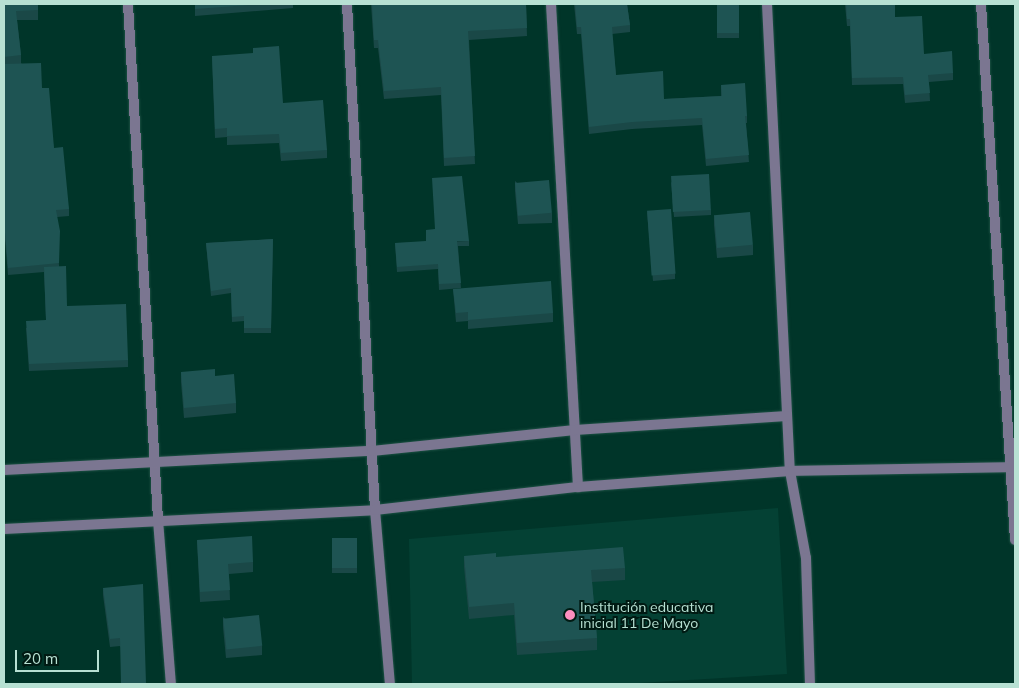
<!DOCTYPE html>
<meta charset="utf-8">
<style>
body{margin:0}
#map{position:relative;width:1019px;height:688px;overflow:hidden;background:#003529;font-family:Mulish,sans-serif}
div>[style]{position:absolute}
.built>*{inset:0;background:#044134}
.roads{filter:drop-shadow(0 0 1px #1d5144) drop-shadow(0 0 1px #1d5144)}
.minor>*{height:10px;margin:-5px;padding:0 5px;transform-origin:5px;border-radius:5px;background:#7b7691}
.wall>*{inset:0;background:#1a4847;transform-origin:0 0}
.building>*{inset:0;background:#1e5453;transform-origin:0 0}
.dots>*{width:14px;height:14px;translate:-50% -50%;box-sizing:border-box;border:2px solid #001a13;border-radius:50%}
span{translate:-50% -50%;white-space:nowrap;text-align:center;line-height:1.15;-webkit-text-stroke:4px #001a13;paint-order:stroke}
.poi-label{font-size:14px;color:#b7e1d3}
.left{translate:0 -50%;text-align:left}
.frame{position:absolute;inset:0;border:5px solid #b7e1d3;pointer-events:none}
.scale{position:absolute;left:15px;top:650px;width:84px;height:22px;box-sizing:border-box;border:2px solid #b7e1d3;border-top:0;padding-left:6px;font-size:15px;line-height:18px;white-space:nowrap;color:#b7e1d3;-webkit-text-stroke:4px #001a13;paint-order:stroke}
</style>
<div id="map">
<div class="built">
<i style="clip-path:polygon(778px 508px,787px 674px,623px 684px,412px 684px,409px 539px)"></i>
</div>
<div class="roads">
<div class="minor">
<i style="left:128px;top:4px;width:517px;rotate:86.67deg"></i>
<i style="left:158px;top:520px;width:165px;rotate:85.5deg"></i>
<i style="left:347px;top:4px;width:507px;rotate:86.83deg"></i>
<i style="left:375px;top:510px;width:175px;rotate:85.1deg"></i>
<i style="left:551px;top:4px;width:484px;rotate:86.8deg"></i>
<i style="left:767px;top:4px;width:468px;rotate:87.2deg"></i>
<i style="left:790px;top:471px;width:88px;rotate:79.6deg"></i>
<i style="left:806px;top:558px;width:126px;rotate:88.2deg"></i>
<i style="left:981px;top:4px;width:537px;rotate:86.37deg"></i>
<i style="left:4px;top:470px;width:368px;rotate:-3deg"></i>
<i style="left:372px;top:451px;width:204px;rotate:-5.9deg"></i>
<i style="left:575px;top:430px;width:212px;rotate:-3.8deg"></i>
<i style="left:4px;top:529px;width:371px;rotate:-2.9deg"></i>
<i style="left:375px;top:510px;width:204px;rotate:-6.5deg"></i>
<i style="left:578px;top:487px;width:213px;rotate:-4.3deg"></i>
<i style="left:790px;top:471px;width:225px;rotate:-1deg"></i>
</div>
</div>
<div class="wall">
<i style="clip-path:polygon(4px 4px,38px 4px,38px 20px,17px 20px,21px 55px,21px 63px,42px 88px,54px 148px,69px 209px,69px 216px,57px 217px,59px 266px,67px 306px,128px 360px,128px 367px,29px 371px,26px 328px,46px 320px,44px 272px,8px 275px,4px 227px,4px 123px,5px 123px,4px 74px)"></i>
<i style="clip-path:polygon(195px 4px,293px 4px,293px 8px,195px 16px)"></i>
<i style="clip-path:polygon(371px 4px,526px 4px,527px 36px,469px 40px,475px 164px,444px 166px,441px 95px,384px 99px,378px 48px,374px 48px)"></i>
<i style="clip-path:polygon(574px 4px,627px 4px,630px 25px,630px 32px,612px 34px,616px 75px,664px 99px,721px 96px,721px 85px,747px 116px,747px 123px,746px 123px,749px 162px,706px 166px,702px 125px,632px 129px,589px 134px,581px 34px,577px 34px)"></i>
<i style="left:717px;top:4px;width:22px;height:34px"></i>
<i style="clip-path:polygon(845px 4px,895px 4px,895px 17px,924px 54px,953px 73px,953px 80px,929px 82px,930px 101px,905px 103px,903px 84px,852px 85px,850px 26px,847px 26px)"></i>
<i style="clip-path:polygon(212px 56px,283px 103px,327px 150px,327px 158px,281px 161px,279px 143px,227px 145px,227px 137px,215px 138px)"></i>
<i style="clip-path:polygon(515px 181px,552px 213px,552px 223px,518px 224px,515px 191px)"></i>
<i style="clip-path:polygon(671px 182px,711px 210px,711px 215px,674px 217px)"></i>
<i style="clip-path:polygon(647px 211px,675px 274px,675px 279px,653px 281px)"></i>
<i style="clip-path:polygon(714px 215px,753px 245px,753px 255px,717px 258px,714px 225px)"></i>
<i style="clip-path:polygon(273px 239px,271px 333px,244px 333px,244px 321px,232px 322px,231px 293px,211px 296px,206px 243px)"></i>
<i style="clip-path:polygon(469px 241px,469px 246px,458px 246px,461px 288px,439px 290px,438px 269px,397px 272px,395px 243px)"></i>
<i style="clip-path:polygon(453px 289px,553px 313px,553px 322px,468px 329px,468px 321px,456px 322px)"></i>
<i style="clip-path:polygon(181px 372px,236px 403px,236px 413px,184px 418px,181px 382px)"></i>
<i style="left:332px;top:538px;width:25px;height:35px"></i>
<i style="clip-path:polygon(197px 540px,253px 562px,253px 572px,229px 574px,230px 600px,200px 602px)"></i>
<i style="clip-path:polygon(464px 556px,496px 557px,625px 568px,625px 580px,592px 582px,597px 638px,597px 650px,517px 655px,514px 615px,469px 619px,464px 567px)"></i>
<i style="clip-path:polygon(103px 588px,146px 684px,120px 646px,110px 647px,103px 595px)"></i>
<i style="clip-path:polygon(223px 617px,262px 646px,262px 655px,226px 658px,223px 627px)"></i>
</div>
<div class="building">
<i style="clip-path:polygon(4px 4px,38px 4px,38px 10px,16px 11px,21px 55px,4px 57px)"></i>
<i style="clip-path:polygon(195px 4px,264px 4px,195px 9px)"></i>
<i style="clip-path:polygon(372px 4px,526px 4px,527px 28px,468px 31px,475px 156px,444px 158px,441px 87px,384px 91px,378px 40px,374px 40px)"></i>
<i style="clip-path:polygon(575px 4px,627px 4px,630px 25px,612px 27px,616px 75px,663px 71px,664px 99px,722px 96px,721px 85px,745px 83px,747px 116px,745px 116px,749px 155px,706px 159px,702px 118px,632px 122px,589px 127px,581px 27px,577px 27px)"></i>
<i style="left:717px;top:4px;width:22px;height:29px"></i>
<i style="clip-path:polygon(846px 4px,895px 4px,895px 17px,922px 16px,924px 54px,952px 51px,953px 73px,928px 75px,930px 93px,905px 95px,903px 77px,852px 78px,850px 19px,847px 19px)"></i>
<i style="clip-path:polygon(279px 46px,283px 103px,323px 100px,327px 150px,281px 153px,279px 134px,227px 136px,227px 128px,215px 129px,212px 56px,253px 53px,253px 48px)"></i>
<i style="clip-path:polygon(41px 63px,42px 88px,49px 88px,54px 148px,63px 147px,69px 209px,56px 210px,60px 231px,59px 263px,8px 268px,4px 220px,4px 123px,5px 122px,4px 64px)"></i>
<i style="left:709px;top:174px;width:36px;height:38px;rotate:87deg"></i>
<i style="clip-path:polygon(462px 176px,469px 241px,457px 241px,461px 283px,439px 284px,438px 264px,397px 267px,395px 243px,426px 241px,426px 230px,435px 229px,432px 178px)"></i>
<i style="left:549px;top:180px;width:33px;height:34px;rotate:85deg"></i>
<i style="left:671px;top:209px;width:65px;height:24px;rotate:86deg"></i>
<i style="left:750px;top:212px;width:33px;height:36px;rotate:85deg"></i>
<i style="clip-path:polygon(273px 239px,271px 328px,244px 328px,244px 316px,232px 317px,231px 288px,211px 291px,206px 243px)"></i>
<i style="clip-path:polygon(66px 266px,67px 306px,126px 304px,128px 360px,29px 364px,26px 321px,46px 320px,44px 267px)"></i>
<i style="clip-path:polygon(551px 281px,553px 313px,468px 320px,468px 312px,456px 313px,453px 289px)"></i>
<i style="clip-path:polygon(215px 369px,215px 376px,234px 374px,236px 403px,184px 408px,181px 372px)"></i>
<i style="clip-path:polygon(252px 536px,253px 562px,228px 564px,230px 590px,200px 592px,197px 540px)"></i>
<i style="left:332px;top:538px;width:25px;height:30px"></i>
<i style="clip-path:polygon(623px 547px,625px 568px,591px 570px,597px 638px,517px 643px,514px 603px,469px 607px,464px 556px,496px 553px,496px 557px)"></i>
<i style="clip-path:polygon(143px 584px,146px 684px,121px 684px,120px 638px,110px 639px,103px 588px)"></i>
<i style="left:259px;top:615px;width:31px;height:36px;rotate:84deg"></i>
</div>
<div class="dots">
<i style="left:570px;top:615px;background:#fd8ebf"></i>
</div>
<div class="poi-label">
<span class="left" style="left:580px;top:615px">Institución educativa<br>inicial 11 De Mayo</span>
</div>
<div class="frame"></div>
<div class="scale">20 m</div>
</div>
